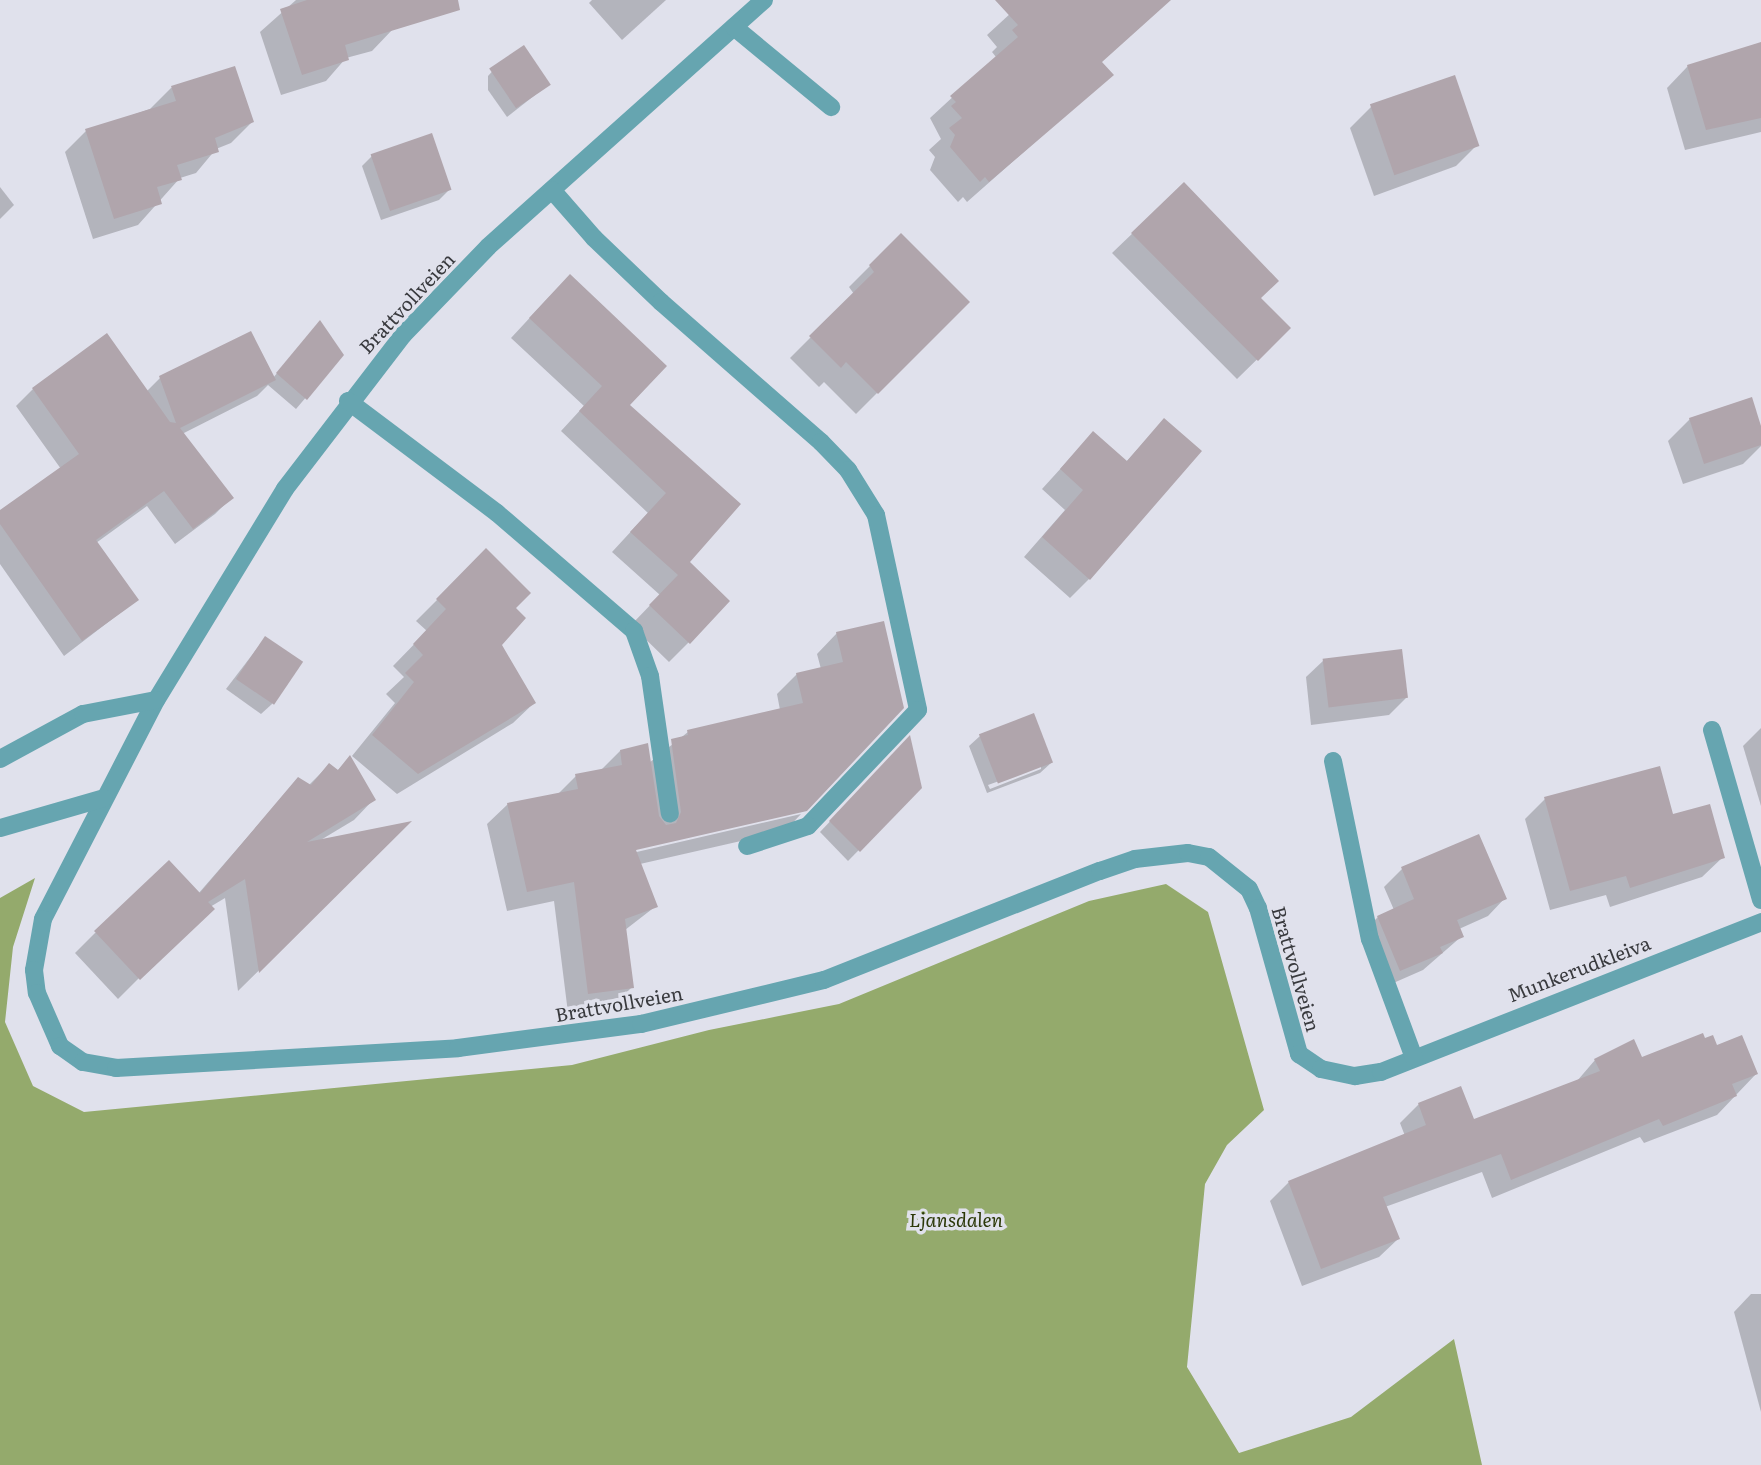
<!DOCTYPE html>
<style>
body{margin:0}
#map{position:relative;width:1761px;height:1465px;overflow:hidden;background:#e0e1ec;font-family:Literata,serif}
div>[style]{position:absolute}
.forest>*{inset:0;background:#94aa6c}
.shadow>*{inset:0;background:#0003}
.building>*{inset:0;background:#b0a5ac;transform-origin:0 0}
.minor>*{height:18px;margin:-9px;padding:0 9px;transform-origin:9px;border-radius:9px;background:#66a5b0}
span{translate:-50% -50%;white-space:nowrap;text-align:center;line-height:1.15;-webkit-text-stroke:7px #e0e1ec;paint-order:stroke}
.street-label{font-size:19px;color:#393a3e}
.park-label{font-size:19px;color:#2b3808;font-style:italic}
</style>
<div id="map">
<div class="forest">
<i style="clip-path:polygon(35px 878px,13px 947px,5px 1022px,33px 1086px,84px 1112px,572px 1065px,709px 1030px,839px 1004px,1089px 901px,1166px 884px,1208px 912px,1264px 1110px,1227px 1145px,1205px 1184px,1187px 1367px,1239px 1453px,1351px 1417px,1454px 1339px,1482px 1465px,0 1465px,0 898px)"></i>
</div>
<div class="shadow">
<i style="clip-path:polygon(296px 0,382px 0,393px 29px,372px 51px,346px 58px,326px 81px,281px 95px,260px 32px)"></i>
<i style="clip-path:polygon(592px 0,666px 0,622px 40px,589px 3px)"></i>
<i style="clip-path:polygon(1025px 0,1050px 0,1111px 75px,967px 202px,963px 197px,958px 202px,930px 170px,935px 157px,929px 150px,941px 139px,930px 118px,996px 57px,992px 52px,997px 47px,987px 35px)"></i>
<i style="clip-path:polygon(1761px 44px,1761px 132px,1685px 150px,1667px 88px,1688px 66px)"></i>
<i style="clip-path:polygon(498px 65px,549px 84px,507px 117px,488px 90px,488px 76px)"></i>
<i style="clip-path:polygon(234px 68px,252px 122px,231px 143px,216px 149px,196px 173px,180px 178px,138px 225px,93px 239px,65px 152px,86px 131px,150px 109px,171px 88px)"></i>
<i style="clip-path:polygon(1371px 107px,1477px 145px,1456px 166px,1374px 196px,1350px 128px)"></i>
<i style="clip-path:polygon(372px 156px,450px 189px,439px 200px,381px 220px,362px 166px)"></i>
<i style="clip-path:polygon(1184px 184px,1259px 298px,1289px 328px,1237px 379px,1112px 253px)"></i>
<i style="clip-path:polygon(0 187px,14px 205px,0 219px)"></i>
<i style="clip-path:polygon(901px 235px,968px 302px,856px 414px,824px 382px,819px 387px,790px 358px,854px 294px,849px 287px)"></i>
<i style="clip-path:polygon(550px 296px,628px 406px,739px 504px,687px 563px,689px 642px,669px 662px,631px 625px,660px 595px,612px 552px,648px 513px,561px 431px,584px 406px,511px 338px)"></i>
<i style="clip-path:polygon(310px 333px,342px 355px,296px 409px,268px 385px,257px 396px,182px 434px,232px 497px,215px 514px,175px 544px,147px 506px,96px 543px,137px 600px,64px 656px,0 564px,0 512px,61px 469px,16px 406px,33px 389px,146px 392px,160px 378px,273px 378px)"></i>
<i style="clip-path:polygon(1690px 419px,1761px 432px,1761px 446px,1743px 464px,1683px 484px,1668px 441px)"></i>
<i style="clip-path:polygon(1164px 420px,1089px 579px,1070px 598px,1024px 557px,1065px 510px,1042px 489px,1093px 433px,1126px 462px)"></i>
<i style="clip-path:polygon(486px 551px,513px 608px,499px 645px,534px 703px,513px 723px,397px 794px,352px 756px,395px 703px,386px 694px,404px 677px,393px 666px,427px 631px,416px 621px)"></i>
<i style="clip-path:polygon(837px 633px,902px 708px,628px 854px,801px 814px,785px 831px,640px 864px,656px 906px,625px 930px,632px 987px,612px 1007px,568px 1013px,554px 901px,507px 911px,487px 824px,508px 804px,558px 794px,576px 776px,600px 771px,620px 751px,649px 763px,688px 732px,780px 710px,777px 694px,797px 674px,821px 669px,817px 654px)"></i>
<i style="clip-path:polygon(265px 638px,272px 704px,261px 714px,226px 689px)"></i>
<i style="clip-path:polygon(1324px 660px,1407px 697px,1389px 715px,1311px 725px,1306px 677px)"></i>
<i style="clip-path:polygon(evenodd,1033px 716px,1051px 763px,1040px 773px,987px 793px,969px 746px,980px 736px,1033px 716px,1041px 766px,1041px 769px,990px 789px,988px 785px,1041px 766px)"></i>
<i style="clip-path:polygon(1761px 728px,1761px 806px,1743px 746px)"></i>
<i style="clip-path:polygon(909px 738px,921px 787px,848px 861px,820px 832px)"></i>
<i style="clip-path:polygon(350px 758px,374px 799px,354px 820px,319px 841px,407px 824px,238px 991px,225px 898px,210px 907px,118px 999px,75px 953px,95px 933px,198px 894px,298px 779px,308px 786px,329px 765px,337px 771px)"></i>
<i style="clip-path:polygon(1545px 799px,1672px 816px,1723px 857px,1702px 877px,1610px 907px,1606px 895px,1550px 910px,1525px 819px)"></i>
<i style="clip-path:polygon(1402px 869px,1505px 898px,1488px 916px,1459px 929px,1462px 936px,1423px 970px,1382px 988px,1360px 935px,1378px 917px,1394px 910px,1384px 887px)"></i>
<i style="clip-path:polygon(1633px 1041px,1641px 1059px,1716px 1047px,1756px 1074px,1717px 1115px,1644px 1143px,1640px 1137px,1492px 1198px,1482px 1172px,1385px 1207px,1398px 1239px,1379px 1257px,1302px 1286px,1270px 1201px,1289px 1182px,1405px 1136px,1400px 1123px,1419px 1104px,1473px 1122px,1577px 1081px,1595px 1060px)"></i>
<i style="clip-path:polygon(1751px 1294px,1761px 1294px,1761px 1412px,1734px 1312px)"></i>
</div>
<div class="building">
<i style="clip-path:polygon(307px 0,458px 0,460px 10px,345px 45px,349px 60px,302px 75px,280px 9px)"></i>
<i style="clip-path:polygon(995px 0,1171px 0,1102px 62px,1114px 75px,989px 182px,985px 177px,980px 182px,950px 147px,955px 135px,949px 128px,962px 118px,951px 106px,956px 102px,950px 96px,1018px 37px,1012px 30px,1018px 25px)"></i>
<i style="clip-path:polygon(1761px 42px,1761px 118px,1706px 130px,1687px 65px)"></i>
<i style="left:524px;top:45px;width:48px;height:42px;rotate:56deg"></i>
<i style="clip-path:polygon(235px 66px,254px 122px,215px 138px,219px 152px,177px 165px,182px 180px,157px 187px,162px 204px,114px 219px,85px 129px,176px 101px,171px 86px)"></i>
<i style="left:1455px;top:75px;width:75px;height:90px;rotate:71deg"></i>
<i style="left:432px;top:133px;width:60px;height:65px;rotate:71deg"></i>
<i style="clip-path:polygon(1184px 182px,1279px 281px,1261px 298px,1291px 328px,1258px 361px,1131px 233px)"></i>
<i style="clip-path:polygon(901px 233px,970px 302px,878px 394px,846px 362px,841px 368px,809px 336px,874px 272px,869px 265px)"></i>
<i style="clip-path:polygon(570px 274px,667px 366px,630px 405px,741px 504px,690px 562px,730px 601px,690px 644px,649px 605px,678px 575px,630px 532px,666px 493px,579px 411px,602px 386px,529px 318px)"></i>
<i style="clip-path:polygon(320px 320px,344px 355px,307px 400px,276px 373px)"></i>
<i style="clip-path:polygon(251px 331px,276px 380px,180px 428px,234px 498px,193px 529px,164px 491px,96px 540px,139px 600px,82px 641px,0 524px,0 510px,79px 454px,32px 388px,107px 333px,170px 422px,176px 423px,159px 376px)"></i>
<i style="clip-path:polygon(1752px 397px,1761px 426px,1761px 445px,1704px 464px,1689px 418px)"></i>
<i style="clip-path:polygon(1164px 418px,1202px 451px,1090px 580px,1042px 537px,1083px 490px,1060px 469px,1093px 431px,1127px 461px)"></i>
<i style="clip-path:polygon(486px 548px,531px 593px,516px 608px,526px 618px,502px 645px,536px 703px,418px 774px,372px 735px,414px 682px,405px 673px,423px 655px,413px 644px,446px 609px,436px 599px)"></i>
<i style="clip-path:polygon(884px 621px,904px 708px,807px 811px,636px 850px,658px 907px,625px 919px,634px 988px,588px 994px,574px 882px,527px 892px,507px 803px,578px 789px,575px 774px,622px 765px,620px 750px,648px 743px,659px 816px,666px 825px,676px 823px,681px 812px,671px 739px,688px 735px,687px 730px,803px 703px,796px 673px,843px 662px,836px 632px)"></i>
<i style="left:265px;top:636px;width:46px;height:52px;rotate:34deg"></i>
<i style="left:1402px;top:649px;width:49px;height:80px;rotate:83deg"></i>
<i style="left:1034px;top:713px;width:53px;height:59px;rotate:69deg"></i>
<i style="clip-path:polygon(910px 735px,922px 788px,860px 852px,829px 821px)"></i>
<i style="clip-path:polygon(350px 755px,376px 800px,307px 842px,412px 821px,259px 973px,245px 879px,208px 902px,215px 909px,140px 980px,94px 931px,169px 860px,200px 893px,298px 777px,311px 785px,329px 763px,338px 770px)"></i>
<i style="clip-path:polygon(1660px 766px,1673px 814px,1710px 804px,1725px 858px,1630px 888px,1626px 876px,1570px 891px,1544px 797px)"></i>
<i style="clip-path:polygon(1479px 834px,1507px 899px,1457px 920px,1464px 937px,1440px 947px,1443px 953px,1400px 971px,1377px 916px,1414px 899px,1401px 867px)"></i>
<i style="clip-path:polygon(1703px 1033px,1705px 1038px,1713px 1035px,1717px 1045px,1742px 1035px,1758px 1074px,1732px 1084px,1737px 1096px,1663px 1126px,1659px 1119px,1511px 1180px,1501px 1154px,1383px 1197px,1400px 1239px,1321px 1269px,1288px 1181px,1426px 1125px,1418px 1103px,1461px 1086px,1474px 1119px,1600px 1071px,1594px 1059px,1634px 1039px,1642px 1057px)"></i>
</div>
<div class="minor">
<i style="left:764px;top:0;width:370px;rotate:138.2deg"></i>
<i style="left:488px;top:247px;width:122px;rotate:134deg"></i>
<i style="left:403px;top:335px;width:194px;rotate:127.5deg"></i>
<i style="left:285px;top:489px;width:247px;rotate:121.4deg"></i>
<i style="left:156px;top:700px;width:246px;rotate:117.3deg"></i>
<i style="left:43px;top:919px;width:52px;rotate:100deg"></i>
<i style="left:34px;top:970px;width:23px;rotate:83deg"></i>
<i style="left:37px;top:993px;width:58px;rotate:66.5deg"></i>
<i style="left:60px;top:1046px;width:28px;rotate:35deg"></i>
<i style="left:83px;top:1062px;width:34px;rotate:10deg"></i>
<i style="left:116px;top:1068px;width:343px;rotate:-3.3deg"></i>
<i style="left:458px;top:1048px;width:185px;rotate:-7.5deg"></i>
<i style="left:641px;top:1024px;width:188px;rotate:-13.5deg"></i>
<i style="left:824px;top:980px;width:297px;rotate:-21.6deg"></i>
<i style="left:1100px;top:871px;width:37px;rotate:-19deg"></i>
<i style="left:1135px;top:859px;width:53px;rotate:-6.5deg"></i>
<i style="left:1188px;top:853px;width:21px;rotate:11deg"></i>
<i style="left:1209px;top:857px;width:51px;rotate:38.7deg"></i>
<i style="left:1249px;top:889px;width:21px;rotate:65deg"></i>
<i style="left:1258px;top:908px;width:152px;rotate:74.3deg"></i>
<i style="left:1299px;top:1054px;width:27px;rotate:34deg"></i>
<i style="left:1321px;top:1069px;width:35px;rotate:12deg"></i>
<i style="left:1355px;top:1076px;width:26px;rotate:-9deg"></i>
<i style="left:1381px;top:1072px;width:409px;rotate:-21.5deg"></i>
<i style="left:734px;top:27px;width:126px;rotate:39.5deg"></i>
<i style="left:552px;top:190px;width:64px;rotate:48.8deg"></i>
<i style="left:594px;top:238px;width:93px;rotate:43.7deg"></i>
<i style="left:661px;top:302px;width:213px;rotate:41.2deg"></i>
<i style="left:821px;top:442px;width:39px;rotate:46deg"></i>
<i style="left:848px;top:470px;width:53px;rotate:58.1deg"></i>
<i style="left:876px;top:515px;width:199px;rotate:77.8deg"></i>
<i style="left:918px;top:710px;width:160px;rotate:133.5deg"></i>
<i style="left:808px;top:826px;width:64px;rotate:161.8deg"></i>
<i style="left:348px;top:401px;width:186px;rotate:36.9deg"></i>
<i style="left:497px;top:513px;width:181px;rotate:40.7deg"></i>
<i style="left:634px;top:631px;width:48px;rotate:70.4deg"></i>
<i style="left:650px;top:676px;width:139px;rotate:81.8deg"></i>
<i style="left:1712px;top:730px;width:177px;rotate:73.9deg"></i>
<i style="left:0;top:759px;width:94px;rotate:-28.5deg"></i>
<i style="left:83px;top:714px;width:74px;rotate:-10.9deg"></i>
<i style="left:1333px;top:761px;width:182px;rotate:78.3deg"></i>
<i style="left:1370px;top:939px;width:127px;rotate:69.7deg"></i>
<i style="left:0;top:828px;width:108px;rotate:-16.1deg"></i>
</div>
<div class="street-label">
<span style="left:407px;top:303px;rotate:-47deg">Brattvollveien</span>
<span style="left:1296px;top:969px;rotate:74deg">Brattvollveien</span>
<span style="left:1579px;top:969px;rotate:-21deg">Munkerudkleiva</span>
<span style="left:619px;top:1004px;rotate:-10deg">Brattvollveien</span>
</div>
<div class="park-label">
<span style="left:956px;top:1220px">Ljansdalen</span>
</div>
</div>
